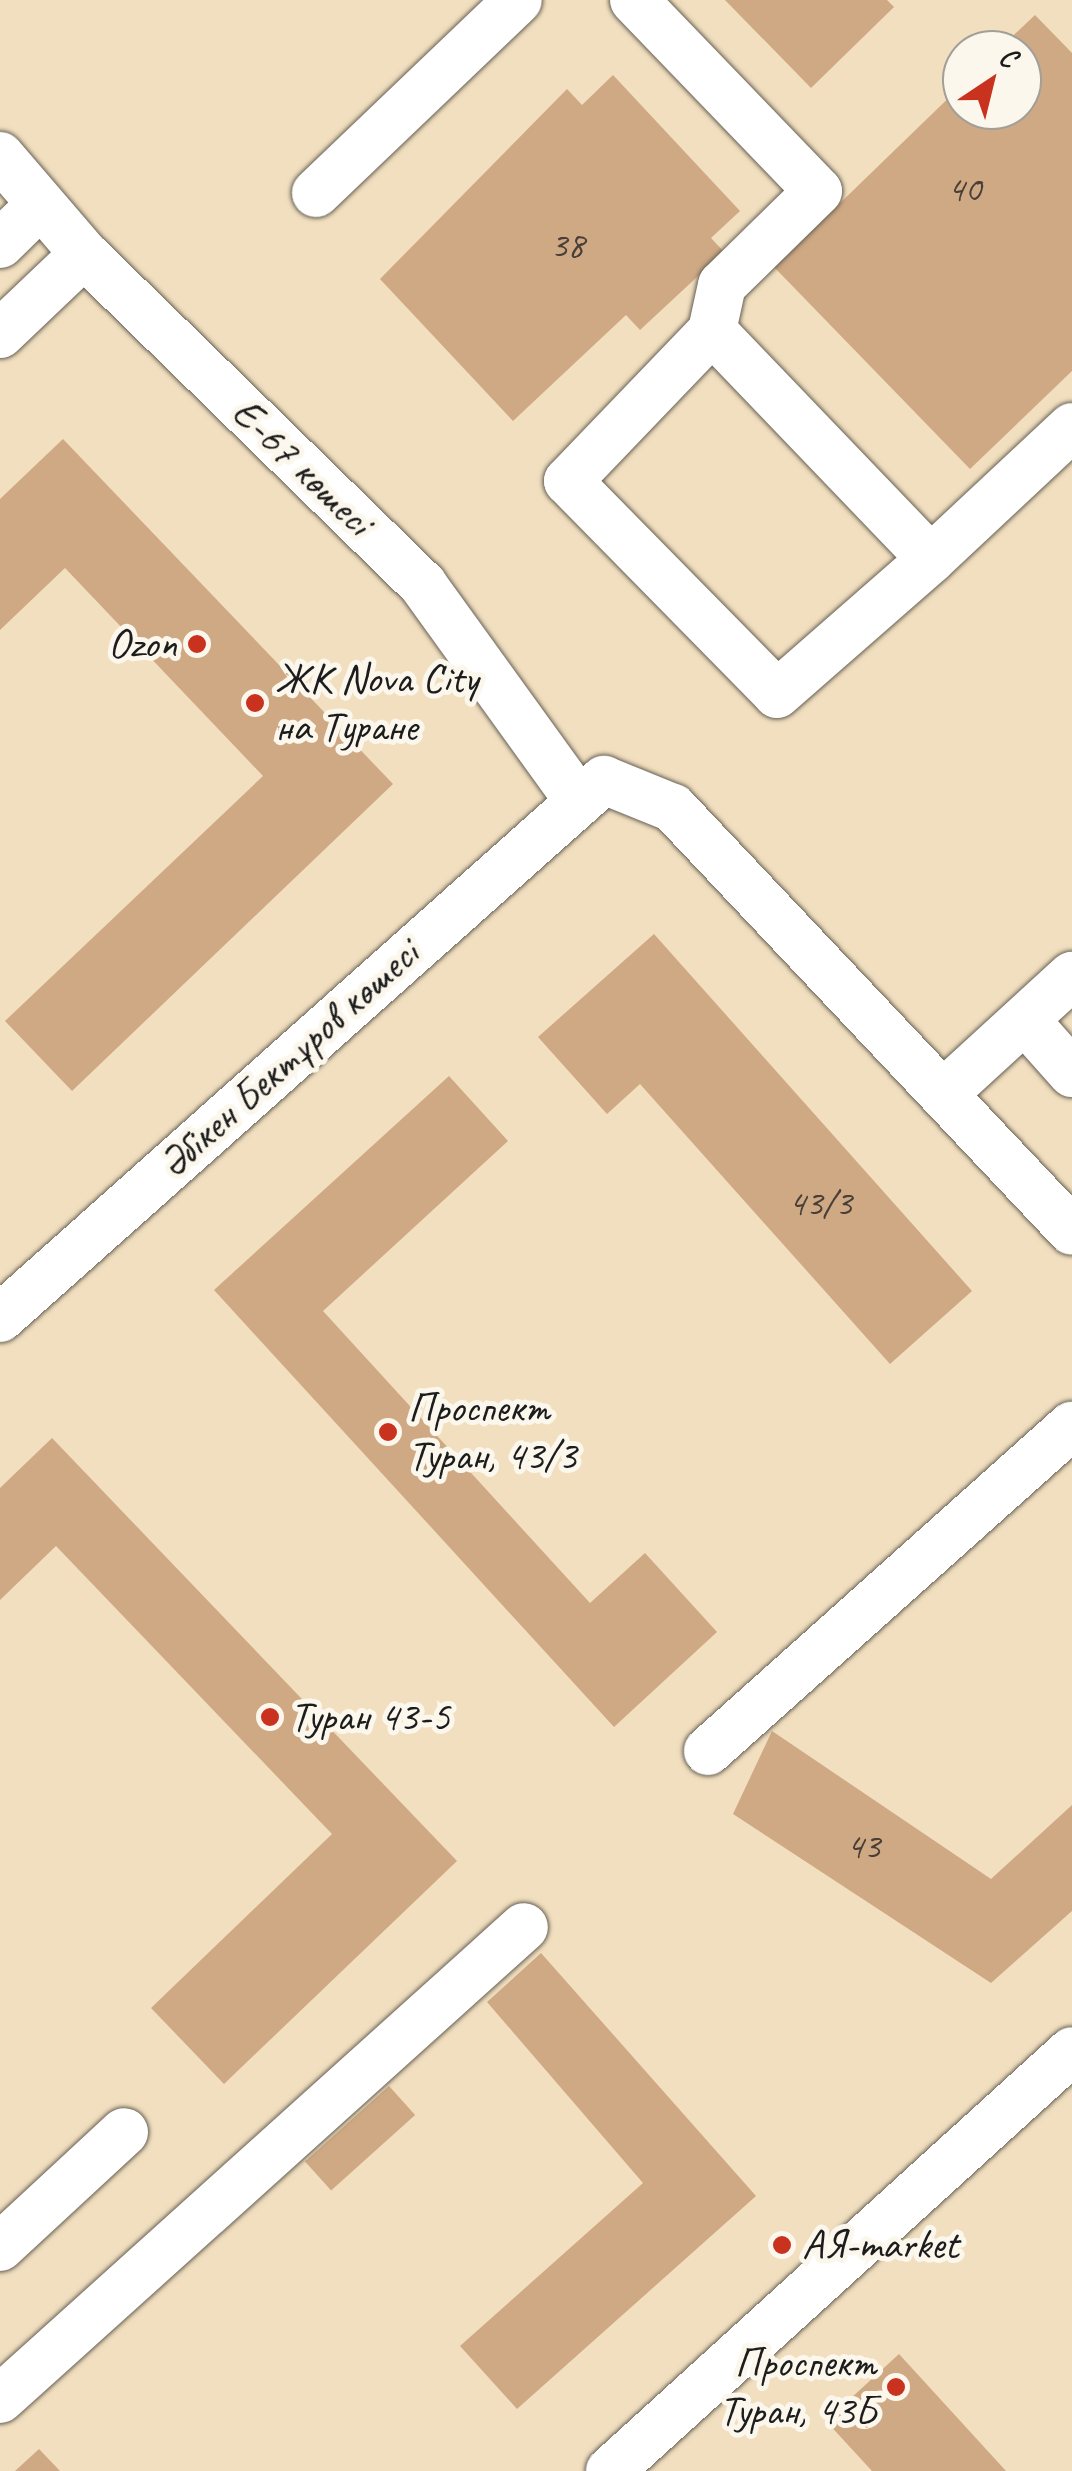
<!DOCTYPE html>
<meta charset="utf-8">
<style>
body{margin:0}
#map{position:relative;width:1072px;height:2471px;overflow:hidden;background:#f1dfbf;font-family:Caveat,sans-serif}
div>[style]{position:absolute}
.building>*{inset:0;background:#cfa984;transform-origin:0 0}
.roads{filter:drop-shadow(0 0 2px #676055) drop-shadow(0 0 2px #676055)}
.minor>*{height:48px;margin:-24px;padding:0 24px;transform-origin:24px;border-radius:24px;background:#fff}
.dots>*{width:28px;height:28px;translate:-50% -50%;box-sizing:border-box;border:5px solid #fbf7ec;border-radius:50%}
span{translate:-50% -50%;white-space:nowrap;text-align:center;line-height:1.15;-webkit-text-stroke:10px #fbf7ec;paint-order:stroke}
.number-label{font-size:38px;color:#493f36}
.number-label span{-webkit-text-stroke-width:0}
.street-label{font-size:42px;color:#1c1c1c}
.poi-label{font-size:42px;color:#1c1c1c}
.right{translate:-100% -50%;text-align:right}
.left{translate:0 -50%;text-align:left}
.north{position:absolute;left:942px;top:30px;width:100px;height:100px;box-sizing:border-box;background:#fbf7ec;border:2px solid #a29f99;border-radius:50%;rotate:35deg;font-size:28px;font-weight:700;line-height:40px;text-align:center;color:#1c1c1c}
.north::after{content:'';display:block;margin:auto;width:35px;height:45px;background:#c8321e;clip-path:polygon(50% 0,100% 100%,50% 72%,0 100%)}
</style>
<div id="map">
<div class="building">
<i style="clip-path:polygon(725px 0,887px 0,894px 7px,811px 88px)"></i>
<i style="clip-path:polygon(1035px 15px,1072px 53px,1072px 371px,970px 469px,774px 267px,962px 85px,962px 110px,1022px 110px,1022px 50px,998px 50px)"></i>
<i style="clip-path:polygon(613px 75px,740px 211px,711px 238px,724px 252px,640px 330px,626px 315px,513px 421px,380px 279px,567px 89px,582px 105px)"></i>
<i style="clip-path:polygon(63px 439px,393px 784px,72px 1091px,5px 1021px,263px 776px,65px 568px,0 630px,0 499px)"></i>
<i style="clip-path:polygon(654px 934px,972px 1291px,890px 1364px,640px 1084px,607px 1114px,538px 1037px)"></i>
<i style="clip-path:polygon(449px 1076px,508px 1141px,323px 1311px,590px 1603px,645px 1553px,717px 1632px,614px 1727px,214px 1290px)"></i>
<i style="clip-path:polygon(52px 1438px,457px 1861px,224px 2084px,151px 2008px,332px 1834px,56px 1546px,0 1600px,0 1488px)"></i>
<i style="clip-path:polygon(772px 1731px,991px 1879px,1072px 1805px,1072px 1911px,991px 1983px,733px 1814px)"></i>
<i style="clip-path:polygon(541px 1953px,756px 2196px,517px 2409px,460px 2346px,643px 2183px,487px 2002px)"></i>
<i style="left:389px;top:2086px;width:39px;height:113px;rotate:48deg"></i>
<i style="clip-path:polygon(899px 2354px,1006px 2471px,872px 2471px,826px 2421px)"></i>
<i style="clip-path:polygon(39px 2449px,60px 2471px,15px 2471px)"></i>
</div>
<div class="roads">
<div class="minor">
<i style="left:634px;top:0;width:265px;rotate:46.1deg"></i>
<i style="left:818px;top:191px;width:134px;rotate:135.6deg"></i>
<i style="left:722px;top:285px;width:47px;rotate:102.3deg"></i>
<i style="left:0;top:156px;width:129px;rotate:49.4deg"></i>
<i style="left:84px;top:254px;width:474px;rotate:44.3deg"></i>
<i style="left:423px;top:585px;width:265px;rotate:54.2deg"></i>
<i style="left:316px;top:193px;width:279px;rotate:-43.7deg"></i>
<i style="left:0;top:244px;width:57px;rotate:-44.3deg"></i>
<i style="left:0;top:334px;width:116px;rotate:-43.6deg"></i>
<i style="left:931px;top:559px;width:316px;rotate:-133.8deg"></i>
<i style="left:712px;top:331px;width:208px;rotate:133.8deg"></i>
<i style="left:568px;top:481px;width:298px;rotate:45.5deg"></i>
<i style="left:777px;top:694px;width:205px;rotate:-41.2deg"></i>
<i style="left:931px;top:559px;width:193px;rotate:-43.1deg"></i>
<i style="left:1025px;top:1020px;width:71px;rotate:48.4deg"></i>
<i style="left:943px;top:1094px;width:175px;rotate:-42.5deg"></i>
<i style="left:0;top:1318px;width:809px;rotate:-41.69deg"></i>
<i style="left:604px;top:780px;width:74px;rotate:22.1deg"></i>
<i style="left:673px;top:808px;width:581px;rotate:46.67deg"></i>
<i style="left:708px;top:1751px;width:488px;rotate:-41.8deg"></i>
<i style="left:0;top:2247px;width:169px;rotate:-42.8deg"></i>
<i style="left:0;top:2399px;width:705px;rotate:-42.01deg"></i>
<i style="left:610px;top:2471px;width:624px;rotate:-42.27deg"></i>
</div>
</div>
<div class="dots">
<i style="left:197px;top:644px;background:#c8321e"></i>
<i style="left:255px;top:703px;background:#c8321e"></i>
<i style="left:388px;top:1432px;background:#c8321e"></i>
<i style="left:270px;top:1717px;background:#c8321e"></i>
<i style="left:782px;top:2245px;background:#c8321e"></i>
<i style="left:896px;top:2387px;background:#c8321e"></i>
</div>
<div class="number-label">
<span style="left:964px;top:189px">40</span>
<span style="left:567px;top:245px">38</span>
<span style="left:820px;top:1203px">43/3</span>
<span style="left:863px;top:1846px">43</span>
</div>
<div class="street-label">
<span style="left:302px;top:467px;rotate:44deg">Е-67 көшесі</span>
<span style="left:289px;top:1059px;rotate:-42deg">Әбікен Бектұров көшесі</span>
</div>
<div class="poi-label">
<span class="right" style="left:177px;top:644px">Ozon</span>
<span class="left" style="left:275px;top:703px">ЖК Nova City<br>на Туране</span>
<span class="left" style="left:408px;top:1432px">Проспект<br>Туран, 43/3</span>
<span class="left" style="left:290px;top:1717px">Туран 43-5</span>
<span class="left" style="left:802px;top:2245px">АЯ-market</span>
<span class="right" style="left:876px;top:2387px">Проспект<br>Туран, 43Б</span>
</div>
<div class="north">С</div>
</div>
